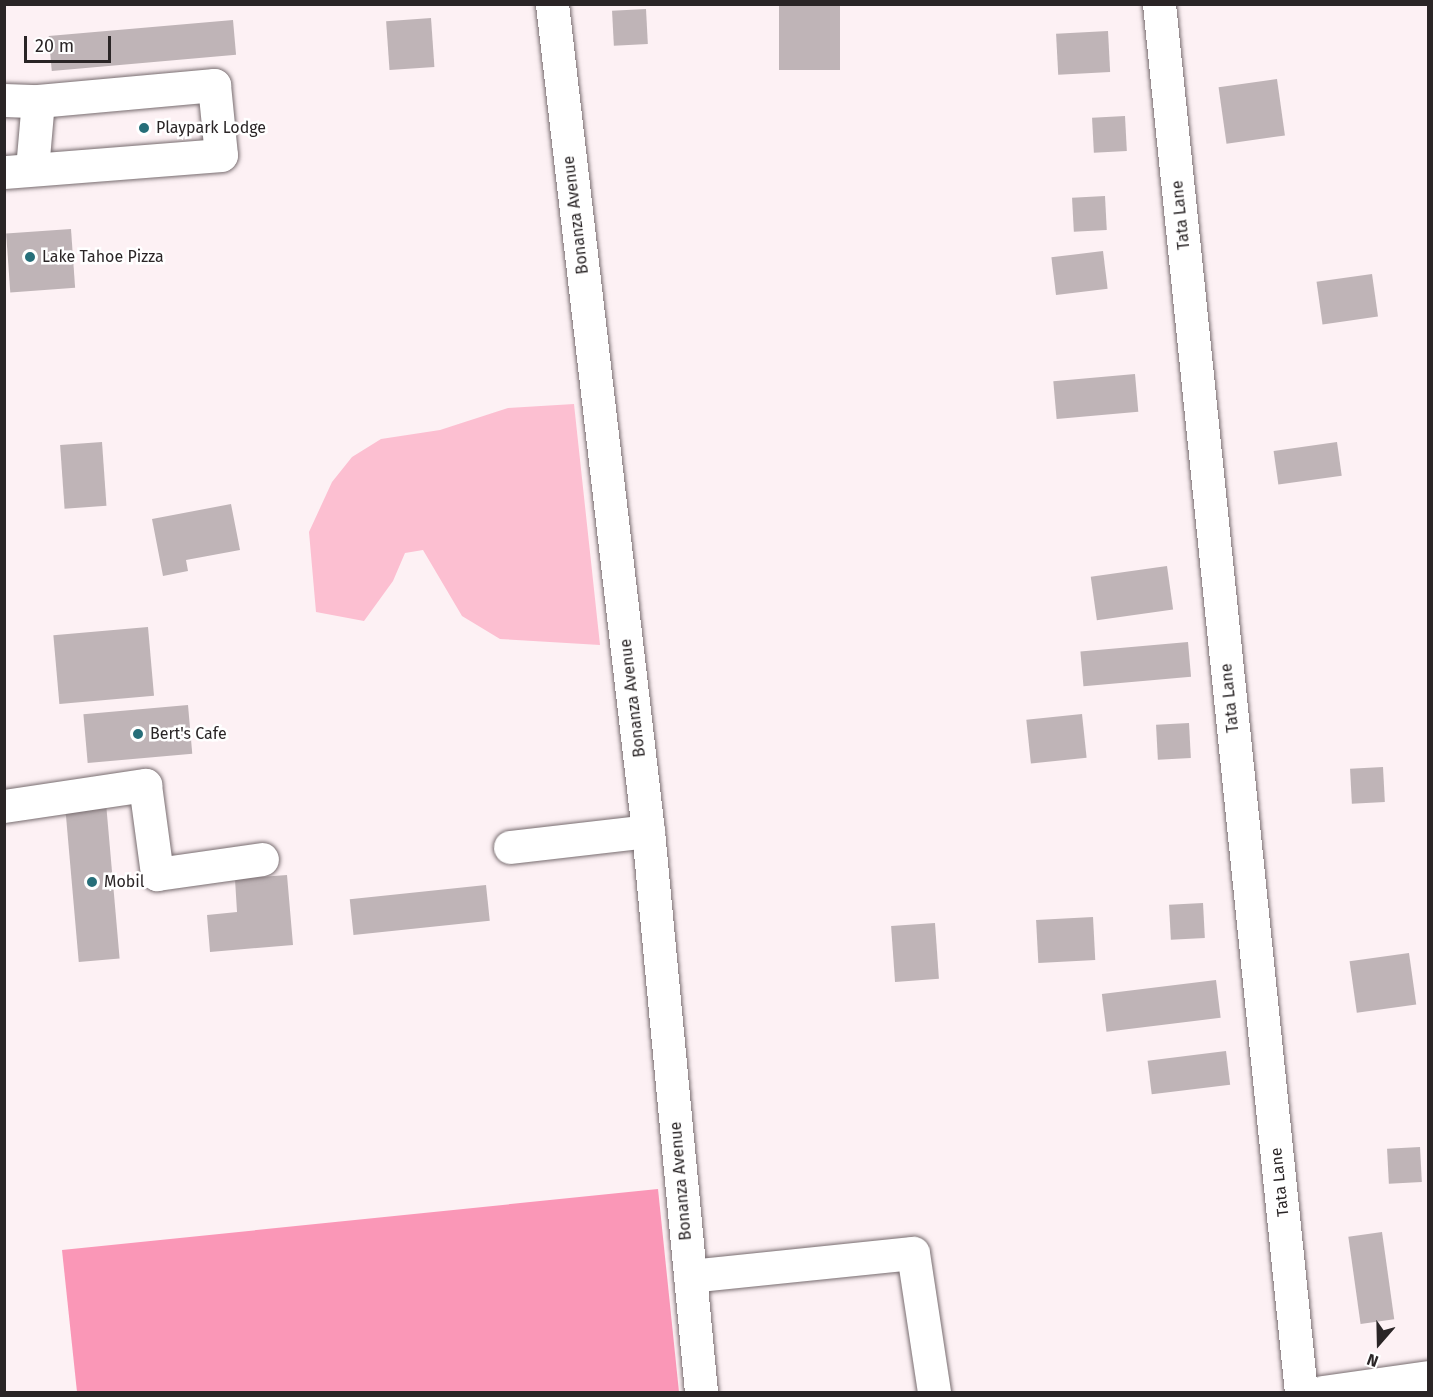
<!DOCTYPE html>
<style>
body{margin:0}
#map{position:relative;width:1433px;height:1397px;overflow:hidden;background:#fdf1f4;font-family:"Fira Sans",sans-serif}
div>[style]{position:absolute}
.green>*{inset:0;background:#fcbfd1}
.forest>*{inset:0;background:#fa97b7}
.building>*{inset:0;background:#bfb4b7;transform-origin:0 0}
.roads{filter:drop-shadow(0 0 2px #786d70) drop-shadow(0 0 2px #786d70)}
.minor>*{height:33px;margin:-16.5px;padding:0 16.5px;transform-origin:16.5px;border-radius:16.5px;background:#fff}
.dots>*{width:16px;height:16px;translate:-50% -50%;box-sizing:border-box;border:3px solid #fff;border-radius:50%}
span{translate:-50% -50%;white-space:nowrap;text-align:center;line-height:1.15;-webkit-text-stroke:5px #fff;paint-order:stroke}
.poi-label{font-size:16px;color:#2a2526}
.left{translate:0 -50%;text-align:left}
.street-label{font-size:16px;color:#2a2526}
.frame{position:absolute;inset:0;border:6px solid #2a2526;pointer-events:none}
.north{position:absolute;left:1349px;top:1313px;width:60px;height:60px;-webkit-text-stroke:4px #fff;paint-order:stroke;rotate:200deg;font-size:16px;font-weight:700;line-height:24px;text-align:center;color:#2a2526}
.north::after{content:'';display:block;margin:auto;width:21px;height:27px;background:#2a2526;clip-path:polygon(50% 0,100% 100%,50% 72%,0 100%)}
.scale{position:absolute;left:24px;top:36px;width:87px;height:27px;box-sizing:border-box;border:3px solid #2a2526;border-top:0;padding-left:8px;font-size:18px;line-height:21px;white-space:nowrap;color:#2a2526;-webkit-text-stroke:4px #fff;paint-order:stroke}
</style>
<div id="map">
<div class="green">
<i style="clip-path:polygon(574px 404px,600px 645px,500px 639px,462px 616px,423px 550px,405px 553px,393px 581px,364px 621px,316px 612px,309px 532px,332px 482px,352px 457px,381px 439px,440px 430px,508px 408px)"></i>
</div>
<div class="forest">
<i style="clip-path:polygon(658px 1189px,679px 1392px,77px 1392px,62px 1250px)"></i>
</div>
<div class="building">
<i style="left:779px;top:4px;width:61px;height:66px"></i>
<i style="left:646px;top:9px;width:35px;height:34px;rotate:87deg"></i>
<i style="left:431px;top:18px;width:49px;height:45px;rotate:86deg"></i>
<i style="left:233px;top:20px;width:35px;height:185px;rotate:85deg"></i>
<i style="left:1108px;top:31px;width:41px;height:52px;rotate:87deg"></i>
<i style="left:1277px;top:79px;width:57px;height:59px;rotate:82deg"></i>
<i style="left:1125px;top:116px;width:35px;height:33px;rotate:87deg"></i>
<i style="left:1105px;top:196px;width:34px;height:33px;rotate:87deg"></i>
<i style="left:71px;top:229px;width:59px;height:65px;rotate:86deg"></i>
<i style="left:1103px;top:251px;width:38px;height:52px;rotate:83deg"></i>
<i style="left:1372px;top:274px;width:43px;height:56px;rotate:82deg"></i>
<i style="left:1135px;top:374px;width:38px;height:82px;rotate:85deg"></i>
<i style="left:102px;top:442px;width:64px;height:42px;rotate:86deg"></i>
<i style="left:1337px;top:442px;width:34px;height:64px;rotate:82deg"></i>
<i style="clip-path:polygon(231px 504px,240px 550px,186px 560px,188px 571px,163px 576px,152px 519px)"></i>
<i style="left:1167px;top:566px;width:44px;height:77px;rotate:82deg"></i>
<i style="left:148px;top:627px;width:69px;height:95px;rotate:85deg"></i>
<i style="left:1188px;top:642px;width:35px;height:108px;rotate:85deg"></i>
<i style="left:188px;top:705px;width:49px;height:105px;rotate:85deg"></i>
<i style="left:1082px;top:714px;width:44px;height:56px;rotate:84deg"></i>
<i style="left:1189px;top:723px;width:35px;height:33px;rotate:87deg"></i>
<i style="left:1383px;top:767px;width:35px;height:33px;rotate:87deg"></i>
<i style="left:106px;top:803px;width:156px;height:41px;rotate:85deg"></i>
<i style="clip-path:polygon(287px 875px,293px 945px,210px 952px,207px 915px,237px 912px,235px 879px)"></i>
<i style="left:486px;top:885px;width:36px;height:137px;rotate:84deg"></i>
<i style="left:1203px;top:903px;width:35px;height:34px;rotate:87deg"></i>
<i style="left:1093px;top:917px;width:43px;height:57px;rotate:87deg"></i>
<i style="left:935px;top:923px;width:56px;height:44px;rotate:86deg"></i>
<i style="left:1409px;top:953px;width:52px;height:60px;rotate:82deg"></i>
<i style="left:1216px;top:980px;width:38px;height:115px;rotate:83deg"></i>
<i style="left:1226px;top:1051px;width:34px;height:79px;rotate:83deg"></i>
<i style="left:1420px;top:1147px;width:35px;height:33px;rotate:87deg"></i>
<i style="left:1382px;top:1232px;width:88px;height:34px;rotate:82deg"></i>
</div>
<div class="roads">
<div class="minor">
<i style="left:552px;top:4px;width:833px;rotate:83.38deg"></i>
<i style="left:648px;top:831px;width:563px;rotate:84.6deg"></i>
<i style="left:1159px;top:4px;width:1395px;rotate:84.16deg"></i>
<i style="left:4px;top:100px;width:34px;rotate:2deg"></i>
<i style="left:38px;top:101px;width:177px;rotate:-5.2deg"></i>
<i style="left:214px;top:85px;width:70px;rotate:84.3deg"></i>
<i style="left:221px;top:155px;width:218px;rotate:175.5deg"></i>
<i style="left:32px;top:169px;width:68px;rotate:-85deg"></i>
<i style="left:4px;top:806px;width:143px;rotate:-8.5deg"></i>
<i style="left:145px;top:785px;width:90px;rotate:82.3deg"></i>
<i style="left:157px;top:874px;width:106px;rotate:-8.1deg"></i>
<i style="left:510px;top:847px;width:139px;rotate:-6.6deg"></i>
<i style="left:690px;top:1276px;width:224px;rotate:-5.9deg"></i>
<i style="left:913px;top:1253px;width:141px;rotate:81.4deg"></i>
<i style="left:1323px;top:1392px;width:106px;rotate:-8.1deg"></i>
</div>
</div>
<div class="dots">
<i style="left:144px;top:128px;background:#266e79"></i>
<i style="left:30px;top:257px;background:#266e79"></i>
<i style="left:138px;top:734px;background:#266e79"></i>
<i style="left:92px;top:882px;background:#266e79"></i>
</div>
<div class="poi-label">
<span class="left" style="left:156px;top:128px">Playpark Lodge</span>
<span class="left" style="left:42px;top:257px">Lake Tahoe Pizza</span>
<span class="left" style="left:150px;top:734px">Bert's Cafe</span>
<span class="left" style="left:104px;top:882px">Mobil</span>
</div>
<div class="street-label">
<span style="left:576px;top:215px;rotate:-97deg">Bonanza Avenue</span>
<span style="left:1181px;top:215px;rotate:-96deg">Tata Lane</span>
<span style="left:633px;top:698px;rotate:-97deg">Bonanza Avenue</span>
<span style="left:1230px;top:698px;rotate:-96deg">Tata Lane</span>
<span style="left:681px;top:1181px;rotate:-95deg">Bonanza Avenue</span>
<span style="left:1280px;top:1182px;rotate:-96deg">Tata Lane</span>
</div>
<div class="frame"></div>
<div class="north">N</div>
<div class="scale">20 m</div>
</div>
